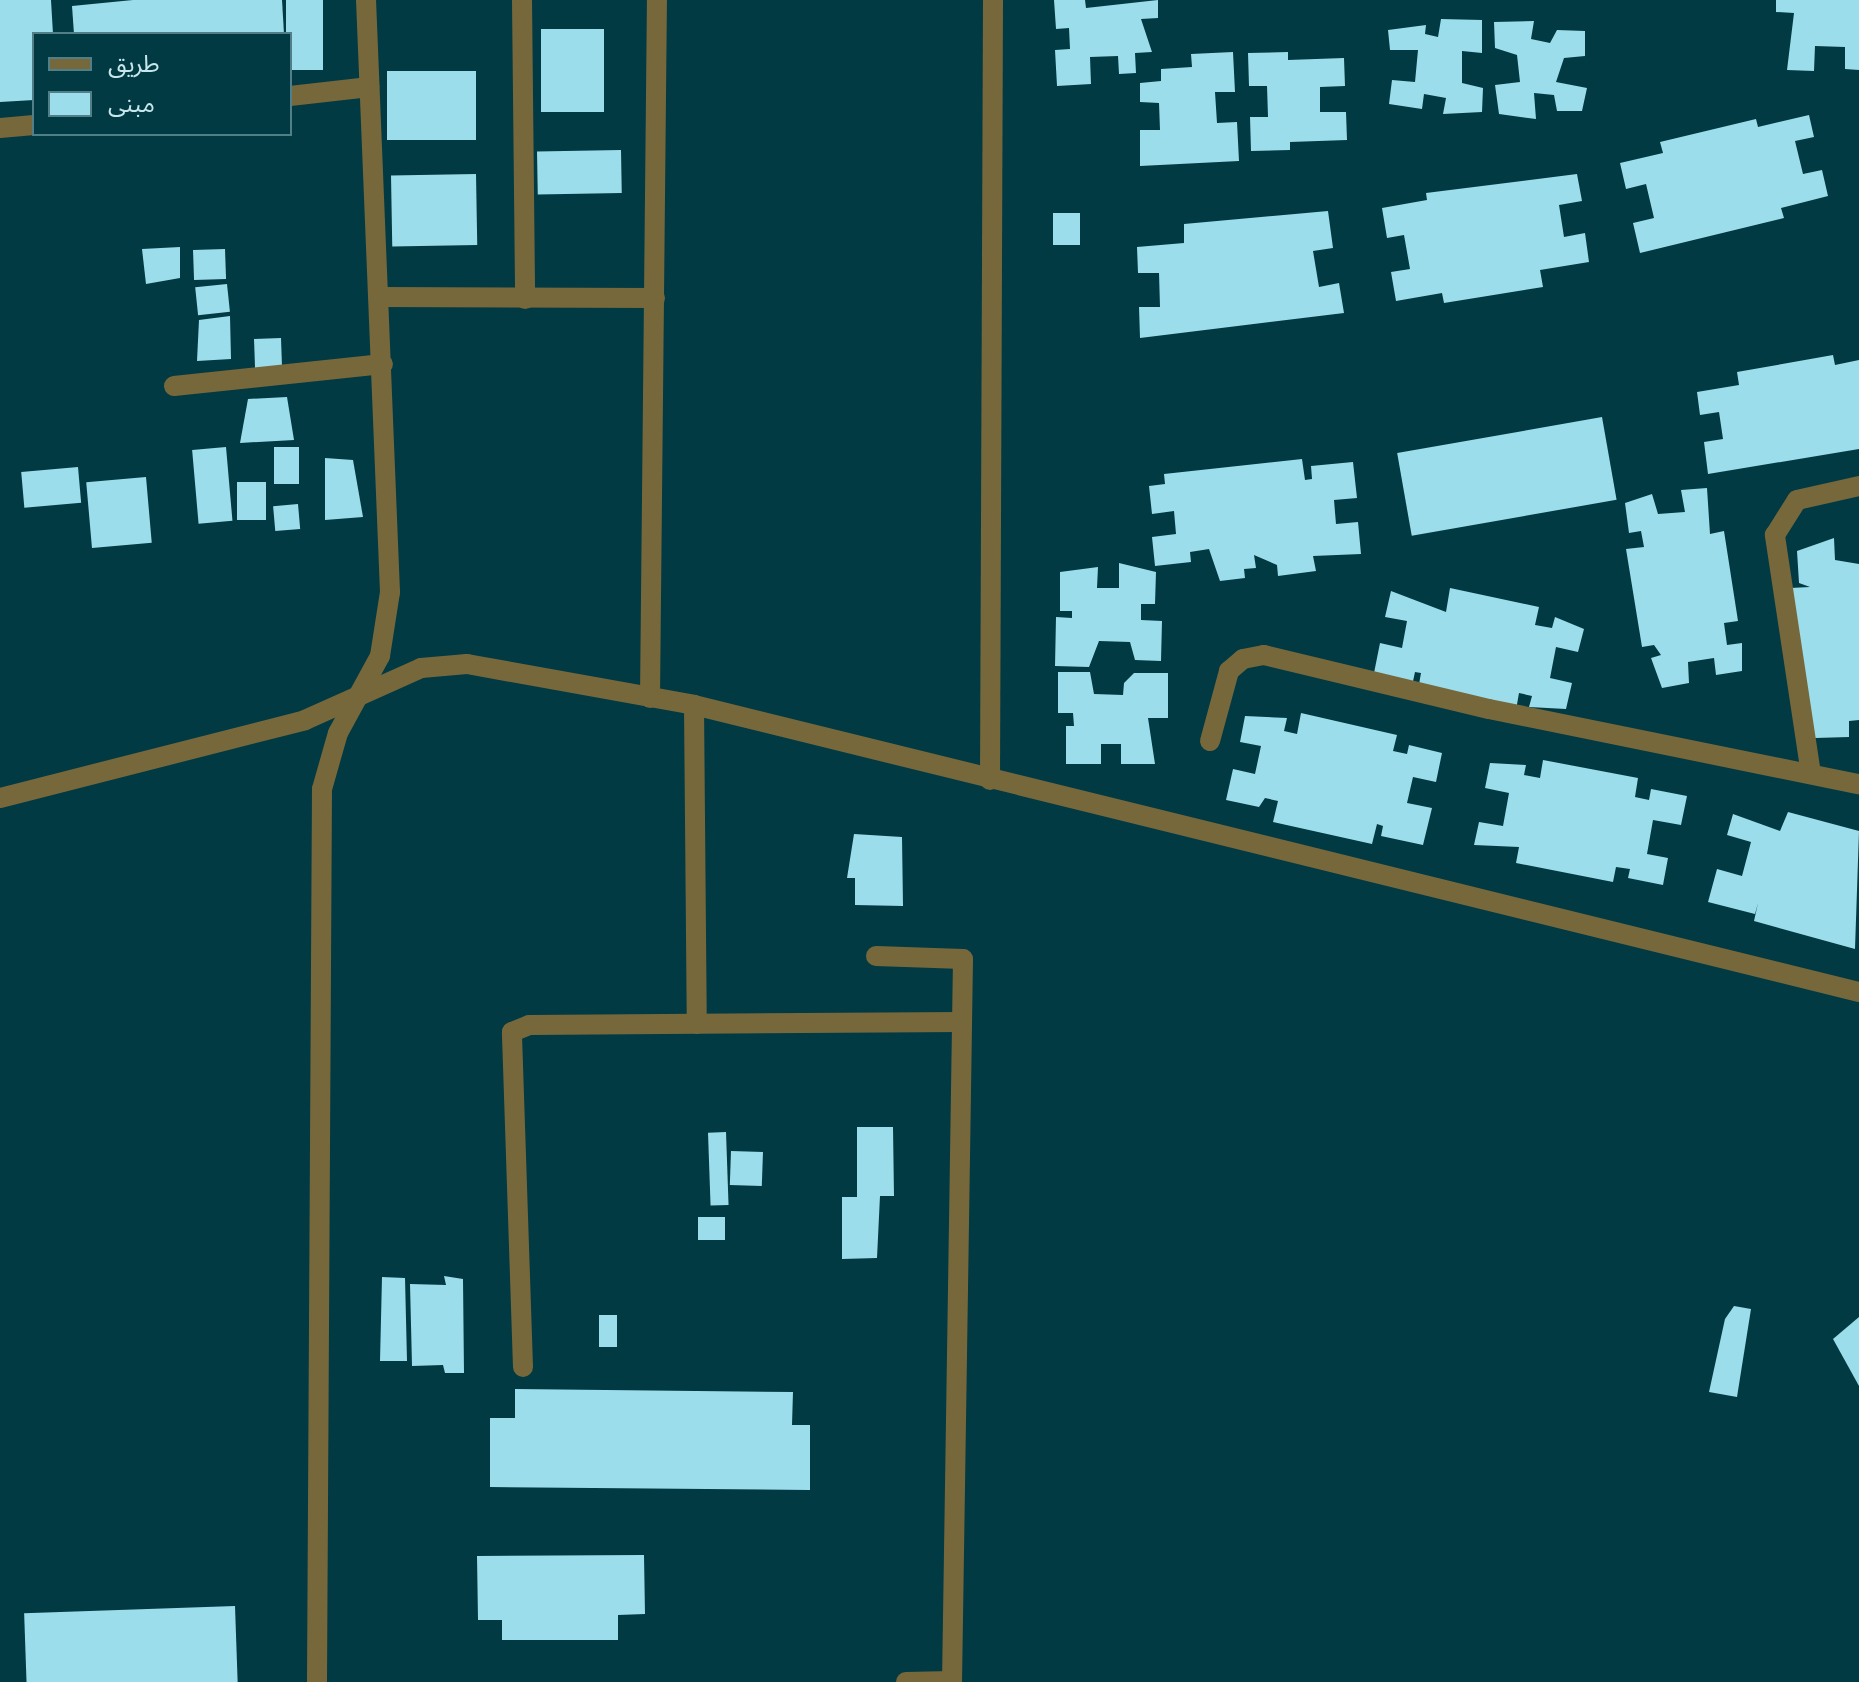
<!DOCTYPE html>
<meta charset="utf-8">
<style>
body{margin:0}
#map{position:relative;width:1859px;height:1682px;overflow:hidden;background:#023a43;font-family:Cabin,"Noto Sans Arabic",sans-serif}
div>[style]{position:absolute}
.building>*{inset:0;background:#9bddea;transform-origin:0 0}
.street>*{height:20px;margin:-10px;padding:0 10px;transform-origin:10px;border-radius:10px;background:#77683c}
span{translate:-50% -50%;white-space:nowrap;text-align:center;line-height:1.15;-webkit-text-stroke:8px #023a43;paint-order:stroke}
.legend{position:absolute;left:32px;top:32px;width:260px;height:104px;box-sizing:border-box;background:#023a43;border:2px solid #517f87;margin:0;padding:10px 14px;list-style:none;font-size:24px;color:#c7e7ed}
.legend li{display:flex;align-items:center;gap:16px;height:40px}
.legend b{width:40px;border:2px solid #517f87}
</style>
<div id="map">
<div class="building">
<i style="clip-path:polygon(0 0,51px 0,53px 34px,34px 34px,34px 100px,0 102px)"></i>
<i style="clip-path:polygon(133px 0,282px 0,284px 34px,74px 34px,72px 6px)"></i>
<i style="left:286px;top:0;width:37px;height:70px"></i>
<i style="clip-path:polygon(1054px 0,1085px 0,1086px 8px,1158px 0,1158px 18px,1141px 19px,1152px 52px,1135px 53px,1136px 73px,1119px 74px,1118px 56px,1090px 57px,1091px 84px,1057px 86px,1055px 50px,1070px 49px,1069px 28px,1056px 29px)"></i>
<i style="clip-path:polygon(1776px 0,1859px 0,1859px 70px,1845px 69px,1845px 47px,1815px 46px,1814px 71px,1787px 70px,1794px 13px,1776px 12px)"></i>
<i style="clip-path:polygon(1441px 19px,1482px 20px,1482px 53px,1462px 51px,1462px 83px,1483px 88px,1482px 112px,1443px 114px,1446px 98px,1424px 94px,1422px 109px,1389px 104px,1392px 80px,1415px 82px,1418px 50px,1390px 50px,1388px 30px,1426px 25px,1425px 34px,1438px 37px)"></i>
<i style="clip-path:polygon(1534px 21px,1531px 39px,1550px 43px,1557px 30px,1585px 31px,1585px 56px,1564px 58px,1556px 82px,1587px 88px,1582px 111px,1557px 111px,1554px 95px,1534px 93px,1536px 119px,1499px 114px,1495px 85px,1520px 82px,1517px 55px,1495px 48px,1494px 22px)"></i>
<i style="left:604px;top:29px;width:83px;height:63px;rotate:90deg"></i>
<i style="clip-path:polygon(1233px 52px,1235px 92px,1215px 92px,1217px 123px,1237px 122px,1239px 161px,1140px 166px,1140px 130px,1160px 130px,1159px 103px,1140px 102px,1140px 83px,1161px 81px,1161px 69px,1192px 67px,1191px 54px)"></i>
<i style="clip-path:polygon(1288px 52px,1288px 60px,1344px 58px,1345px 86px,1320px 87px,1320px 112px,1346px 112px,1347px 140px,1290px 142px,1290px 150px,1251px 151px,1250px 117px,1268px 117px,1267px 86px,1249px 86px,1248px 53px)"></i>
<i style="left:387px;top:71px;width:89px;height:69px"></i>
<i style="clip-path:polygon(1809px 115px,1814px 137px,1795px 141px,1803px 174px,1822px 170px,1828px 196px,1781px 208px,1784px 218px,1640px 253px,1633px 223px,1654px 218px,1646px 184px,1626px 189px,1620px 163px,1663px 153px,1660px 142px,1756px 119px,1758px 127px)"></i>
<i style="left:621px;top:150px;width:43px;height:84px;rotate:89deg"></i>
<i style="left:476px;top:174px;width:71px;height:85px;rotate:89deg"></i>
<i style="clip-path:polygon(1577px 174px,1582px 201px,1559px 205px,1564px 237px,1585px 233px,1589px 262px,1540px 270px,1543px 287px,1444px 303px,1442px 293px,1396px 301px,1391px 272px,1410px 269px,1404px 235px,1387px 238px,1382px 208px,1427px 200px,1426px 193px)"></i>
<i style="clip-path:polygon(1328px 211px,1333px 248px,1313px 251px,1319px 287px,1339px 283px,1344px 313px,1140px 338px,1139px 307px,1160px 307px,1159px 273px,1138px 273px,1137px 247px,1184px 243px,1184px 224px)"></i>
<i style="left:1053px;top:213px;width:27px;height:32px"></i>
<i style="clip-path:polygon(180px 247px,180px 278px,146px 284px,142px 249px)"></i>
<i style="left:225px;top:249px;width:30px;height:32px;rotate:88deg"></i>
<i style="left:227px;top:284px;width:28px;height:32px;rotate:84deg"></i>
<i style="clip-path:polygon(230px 316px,231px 359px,197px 361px,199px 320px)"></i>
<i style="left:281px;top:338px;width:30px;height:27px;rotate:88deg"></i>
<i style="clip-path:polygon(1833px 355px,1835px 365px,1859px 360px,1859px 449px,1708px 474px,1704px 442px,1723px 439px,1719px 412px,1700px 415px,1697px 392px,1739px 385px,1737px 372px)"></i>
<i style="clip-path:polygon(287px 397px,294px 440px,240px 443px,248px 399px)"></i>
<i style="left:1602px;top:417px;width:84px;height:208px;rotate:80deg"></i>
<i style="left:226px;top:447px;width:74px;height:34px;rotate:85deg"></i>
<i style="left:274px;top:447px;width:25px;height:37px"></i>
<i style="clip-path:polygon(325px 458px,353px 460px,363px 517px,325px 520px)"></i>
<i style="clip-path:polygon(1302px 459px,1305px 480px,1312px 479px,1311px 466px,1353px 462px,1357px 498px,1334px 500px,1336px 524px,1358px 522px,1361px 554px,1313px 556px,1316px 571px,1278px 576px,1277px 565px,1254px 555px,1256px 568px,1244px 569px,1245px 578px,1220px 581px,1209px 549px,1190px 552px,1191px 562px,1155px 566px,1152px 537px,1176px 534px,1174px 511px,1152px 514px,1149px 486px,1165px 484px,1164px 474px)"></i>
<i style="left:78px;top:467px;width:36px;height:57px;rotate:85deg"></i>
<i style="left:146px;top:477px;width:66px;height:60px;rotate:85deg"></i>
<i style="left:237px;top:482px;width:29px;height:38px"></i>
<i style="clip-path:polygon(1707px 488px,1710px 534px,1724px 531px,1738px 621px,1724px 623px,1727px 645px,1742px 643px,1742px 671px,1716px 675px,1714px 658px,1688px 662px,1689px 683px,1662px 688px,1651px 658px,1661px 655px,1654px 645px,1642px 647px,1626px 549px,1644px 547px,1641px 531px,1629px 533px,1625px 503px,1652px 494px,1658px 514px,1685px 512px,1681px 490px)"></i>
<i style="left:298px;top:504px;width:25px;height:25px;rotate:85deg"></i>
<i style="clip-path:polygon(1834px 538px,1835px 560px,1859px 564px,1859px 720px,1849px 721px,1849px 737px,1815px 738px,1790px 588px,1810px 587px,1799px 583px,1797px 551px)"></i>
<i style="clip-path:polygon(1119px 563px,1156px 572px,1155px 604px,1141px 604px,1141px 620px,1162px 621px,1161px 661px,1135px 660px,1130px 642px,1099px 641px,1089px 667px,1055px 666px,1056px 617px,1072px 618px,1072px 611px,1060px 611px,1060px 572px,1098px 567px,1097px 588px,1119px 588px)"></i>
<i style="clip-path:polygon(1450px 588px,1539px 607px,1535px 625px,1552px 628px,1555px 617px,1584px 629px,1578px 652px,1556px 647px,1550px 678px,1572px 683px,1566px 709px,1529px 707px,1532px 696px,1519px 693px,1516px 710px,1418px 690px,1421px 673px,1415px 672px,1412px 686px,1373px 678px,1380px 643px,1402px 648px,1407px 621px,1385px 617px,1391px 591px,1446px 612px)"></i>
<i style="clip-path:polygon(1058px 672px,1090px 672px,1094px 694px,1123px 695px,1124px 683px,1134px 673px,1168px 673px,1168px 718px,1148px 718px,1155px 764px,1121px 764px,1121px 744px,1101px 744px,1101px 764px,1066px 764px,1066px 726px,1074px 726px,1073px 713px,1058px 713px)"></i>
<i style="clip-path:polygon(1301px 713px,1397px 735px,1393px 751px,1407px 754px,1409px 745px,1442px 753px,1436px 782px,1413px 777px,1407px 803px,1432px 808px,1423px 845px,1381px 836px,1383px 826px,1377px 824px,1372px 844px,1273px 822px,1278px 801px,1265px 798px,1259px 807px,1226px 800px,1233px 769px,1255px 774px,1261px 746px,1240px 742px,1245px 716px,1287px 718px,1284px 731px,1297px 734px)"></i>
<i style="clip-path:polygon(1543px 760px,1638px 778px,1635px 797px,1649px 800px,1651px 789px,1687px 796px,1681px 825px,1653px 820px,1647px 854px,1668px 858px,1663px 885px,1628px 878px,1630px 869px,1616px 867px,1613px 882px,1516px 863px,1519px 847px,1474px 845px,1479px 822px,1503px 826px,1509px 793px,1485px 788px,1490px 763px,1526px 765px,1524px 775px,1540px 778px)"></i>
<i style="clip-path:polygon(1788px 812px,1859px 831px,1855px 949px,1754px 921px,1758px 903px,1755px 914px,1708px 902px,1717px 869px,1742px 876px,1751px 842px,1727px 835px,1733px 814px,1780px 831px)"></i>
<i style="clip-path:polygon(854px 834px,902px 837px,903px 906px,855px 905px,855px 878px,847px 878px)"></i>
<i style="clip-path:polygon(857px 1127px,893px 1127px,894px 1196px,880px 1196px,877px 1258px,842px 1259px,842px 1197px,857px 1197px)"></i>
<i style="left:726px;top:1132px;width:73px;height:18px;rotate:88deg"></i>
<i style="left:731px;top:1151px;width:32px;height:34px;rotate:2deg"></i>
<i style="left:698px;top:1217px;width:27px;height:23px"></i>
<i style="clip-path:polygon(444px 1276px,463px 1279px,464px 1373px,445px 1373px,443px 1365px,412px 1366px,410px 1284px,446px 1285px)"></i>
<i style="clip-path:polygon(382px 1277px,405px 1278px,407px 1361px,380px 1361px)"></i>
<i style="clip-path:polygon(1734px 1306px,1751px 1309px,1737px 1397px,1709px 1392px,1725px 1319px)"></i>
<i style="left:599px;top:1315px;width:18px;height:32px"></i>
<i style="clip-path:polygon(1859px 1317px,1859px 1386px,1833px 1339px)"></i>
<i style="clip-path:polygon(515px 1389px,793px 1392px,792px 1425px,810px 1425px,810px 1490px,490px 1487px,490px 1418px,515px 1418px)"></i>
<i style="clip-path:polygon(644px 1555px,645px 1614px,618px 1615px,618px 1640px,502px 1640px,502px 1620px,478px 1620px,477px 1556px)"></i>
<i style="left:235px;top:1606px;width:76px;height:211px;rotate:88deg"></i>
</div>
<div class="street">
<i style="left:522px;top:0;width:299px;rotate:89.4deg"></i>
<i style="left:290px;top:96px;width:80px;rotate:-6.5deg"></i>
<i style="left:0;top:128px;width:34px;rotate:-5deg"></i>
<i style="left:379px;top:297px;width:276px;rotate:0.2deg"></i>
<i style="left:174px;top:386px;width:210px;rotate:-6deg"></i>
<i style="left:650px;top:698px;width:698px;rotate:-89.43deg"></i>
<i style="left:694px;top:705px;width:319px;rotate:89.5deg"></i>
<i style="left:1210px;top:741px;width:73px;rotate:-74.8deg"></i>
<i style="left:1229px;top:671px;width:18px;rotate:-41deg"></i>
<i style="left:1243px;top:659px;width:21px;rotate:-11deg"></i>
<i style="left:1264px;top:655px;width:231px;rotate:13.5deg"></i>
<i style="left:1489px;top:709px;width:378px;rotate:11.5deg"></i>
<i style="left:1811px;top:774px;width:242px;rotate:-98.6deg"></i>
<i style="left:1775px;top:535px;width:41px;rotate:-57.8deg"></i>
<i style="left:1797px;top:500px;width:64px;rotate:-12.7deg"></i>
<i style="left:990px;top:780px;width:780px;rotate:-89.78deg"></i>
<i style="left:0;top:798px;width:315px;rotate:-14.3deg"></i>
<i style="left:305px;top:720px;width:127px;rotate:-24.1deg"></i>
<i style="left:421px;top:668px;width:46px;rotate:-5deg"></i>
<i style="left:467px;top:664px;width:231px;rotate:10.2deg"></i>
<i style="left:694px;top:705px;width:1200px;rotate:13.84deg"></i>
<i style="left:876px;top:956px;width:87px;rotate:2deg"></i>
<i style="left:963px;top:959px;width:723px;rotate:90.87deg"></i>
<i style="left:523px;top:1367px;width:335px;rotate:-91.9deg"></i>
<i style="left:512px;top:1032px;width:18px;rotate:-22deg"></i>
<i style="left:529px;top:1025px;width:433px;rotate:-0.4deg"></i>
<i style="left:317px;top:1682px;width:893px;rotate:-89.68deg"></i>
<i style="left:322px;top:789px;width:58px;rotate:-74.1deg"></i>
<i style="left:338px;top:733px;width:88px;rotate:-61.4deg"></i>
<i style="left:380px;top:656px;width:65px;rotate:-81.1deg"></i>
<i style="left:390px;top:592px;width:592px;rotate:-92.32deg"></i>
<i style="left:906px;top:1682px;width:46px;rotate:-1.2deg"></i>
</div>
<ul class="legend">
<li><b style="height:10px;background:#77683c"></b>طريق</li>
<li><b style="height:22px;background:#9bddea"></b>مبنى</li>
</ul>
</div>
